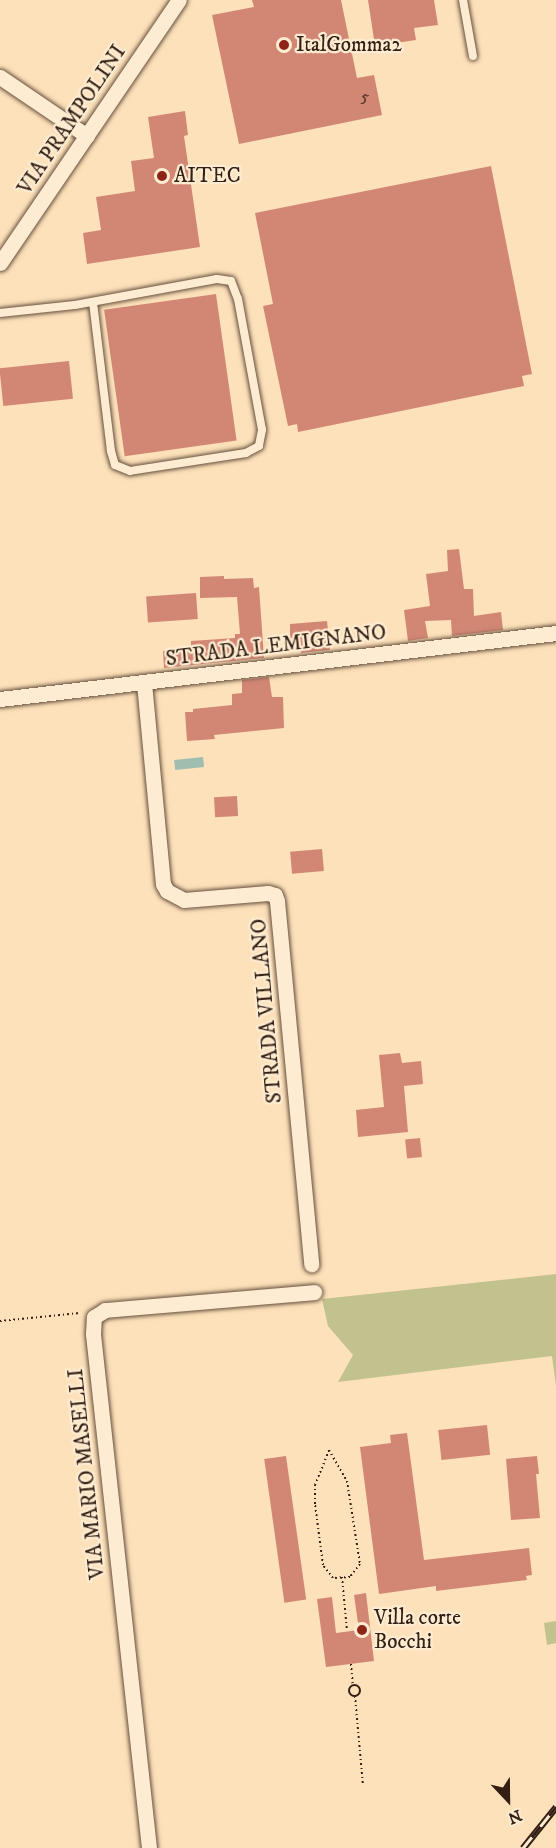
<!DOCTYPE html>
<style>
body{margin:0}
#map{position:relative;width:556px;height:1848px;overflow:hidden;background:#fde1ba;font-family:"IM FELL DW Pica",serif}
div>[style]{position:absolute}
.green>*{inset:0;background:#c2c28e}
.water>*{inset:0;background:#9fbeaf;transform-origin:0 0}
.building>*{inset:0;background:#d28775;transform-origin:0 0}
.path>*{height:2px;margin-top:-1px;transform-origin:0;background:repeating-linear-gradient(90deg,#331f13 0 1.5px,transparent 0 4.5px)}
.path>.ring{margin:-1px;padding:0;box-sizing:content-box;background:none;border:2px solid #331f13;border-radius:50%}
.roads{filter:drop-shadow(0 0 2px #66503d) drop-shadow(0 0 2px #66503d)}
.lane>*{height:8px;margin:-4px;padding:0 4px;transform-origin:4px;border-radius:4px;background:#feecd2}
.street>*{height:15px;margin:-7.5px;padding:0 7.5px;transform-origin:7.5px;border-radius:7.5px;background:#feecd2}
.rail>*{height:7px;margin-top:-3.5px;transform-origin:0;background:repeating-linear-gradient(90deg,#feecd2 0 14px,#331f13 0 28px);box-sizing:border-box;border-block:2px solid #331f13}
.dots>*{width:16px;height:16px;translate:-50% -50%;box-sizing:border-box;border:3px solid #feecd2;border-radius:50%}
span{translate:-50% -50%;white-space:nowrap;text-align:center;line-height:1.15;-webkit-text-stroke:4.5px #feecd2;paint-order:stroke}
.number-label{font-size:18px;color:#5b392c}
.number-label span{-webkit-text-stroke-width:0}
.poi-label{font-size:21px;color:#331f13}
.left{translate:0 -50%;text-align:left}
.street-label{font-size:21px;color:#331f13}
.north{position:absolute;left:478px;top:1770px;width:60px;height:60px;-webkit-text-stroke:4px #feecd2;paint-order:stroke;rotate:158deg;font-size:16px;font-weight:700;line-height:24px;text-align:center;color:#331f13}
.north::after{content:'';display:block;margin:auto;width:21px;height:27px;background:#331f13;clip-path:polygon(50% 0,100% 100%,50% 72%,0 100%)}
</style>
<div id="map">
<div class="green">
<i style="clip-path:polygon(556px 1274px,556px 1386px,552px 1356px,338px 1382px,353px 1355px,328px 1326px,322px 1299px)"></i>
<i style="clip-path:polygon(556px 1621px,556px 1643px,547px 1645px,544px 1623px)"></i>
</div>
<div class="water">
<i style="left:203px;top:757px;width:10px;height:29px;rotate:84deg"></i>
</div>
<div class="building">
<i style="clip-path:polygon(252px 0,341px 0,357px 78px,374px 75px,382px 115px,239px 144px,212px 15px,254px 7px)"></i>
<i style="clip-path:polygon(368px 0,434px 0,438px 25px,414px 28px,416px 40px,375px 46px)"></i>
<i style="clip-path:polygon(185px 111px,188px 135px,184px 136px,200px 247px,87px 264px,83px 233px,101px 230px,96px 197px,135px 191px,131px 161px,154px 158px,148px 117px)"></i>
<i style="clip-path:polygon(491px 166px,532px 374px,522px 376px,524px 386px,298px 432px,297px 424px,288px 426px,263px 306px,273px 304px,255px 213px)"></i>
<i style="left:216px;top:294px;width:148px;height:113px;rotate:82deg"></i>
<i style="left:69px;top:361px;width:38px;height:70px;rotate:84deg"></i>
<i style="clip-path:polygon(459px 549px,464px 589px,473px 589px,474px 616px,501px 612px,503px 630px,452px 636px,451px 620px,425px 621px,428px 638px,408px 641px,404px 610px,430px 606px,426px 574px,448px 571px,447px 550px)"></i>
<i style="clip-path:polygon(224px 576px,224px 579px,253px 578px,254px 588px,259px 587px,264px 658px,164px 668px,163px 651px,191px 648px,191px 641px,235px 638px,235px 634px,240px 634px,237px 597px,200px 598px,200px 577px)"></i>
<i style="left:196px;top:593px;width:26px;height:50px;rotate:86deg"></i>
<i style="clip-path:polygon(327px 621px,330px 650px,301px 653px,299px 639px,290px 640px,290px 624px)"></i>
<i style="clip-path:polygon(269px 677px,272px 697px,283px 697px,284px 728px,214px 735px,215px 739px,187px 741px,185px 712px,193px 712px,193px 709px,232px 705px,232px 694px,242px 693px,242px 680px)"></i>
<i style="left:237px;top:796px;width:20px;height:23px;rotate:87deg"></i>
<i style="left:322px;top:849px;width:22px;height:32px;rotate:85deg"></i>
<i style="clip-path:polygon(400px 1053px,402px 1063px,421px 1061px,423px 1084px,404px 1086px,408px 1132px,358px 1137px,356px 1110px,384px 1107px,379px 1055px)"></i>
<i style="left:420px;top:1138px;width:19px;height:15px;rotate:84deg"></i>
<i style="left:487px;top:1425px;width:30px;height:49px;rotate:84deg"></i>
<i style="clip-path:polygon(407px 1433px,424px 1560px,529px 1548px,532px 1575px,526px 1576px,527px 1580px,436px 1591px,436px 1586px,379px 1594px,360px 1447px,391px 1443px,390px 1435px)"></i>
<i style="left:286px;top:1456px;width:145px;height:22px;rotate:82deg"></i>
<i style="clip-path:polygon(537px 1456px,539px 1474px,536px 1474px,540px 1518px,511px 1520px,506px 1459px)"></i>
<i style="clip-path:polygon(366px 1593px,374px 1661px,326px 1667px,317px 1599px,332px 1597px,336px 1633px,359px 1630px,354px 1595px)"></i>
</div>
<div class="path">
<i style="left:0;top:1321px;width:80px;rotate:-5.7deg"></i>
<i style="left:329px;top:1450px;width:36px;rotate:60deg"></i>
<i style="left:347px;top:1481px;width:84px;rotate:81.1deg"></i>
<i style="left:360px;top:1564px;width:16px;rotate:128deg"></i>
<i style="left:350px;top:1577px;width:17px;rotate:177deg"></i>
<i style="left:333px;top:1578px;width:16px;rotate:-128deg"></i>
<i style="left:323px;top:1565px;width:62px;rotate:-97.5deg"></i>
<i style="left:315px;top:1504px;width:19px;rotate:-90deg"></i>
<i style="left:315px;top:1485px;width:38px;rotate:-68deg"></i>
<i style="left:342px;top:1577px;width:54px;rotate:84.7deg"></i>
<i style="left:351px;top:1664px;width:21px;rotate:85deg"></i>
<i class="ring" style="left:348.5px;top:1684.5px;width:9px;height:9px"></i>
<i style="left:355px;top:1696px;width:90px;rotate:84.9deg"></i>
</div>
<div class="roads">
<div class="lane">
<i style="left:463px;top:0;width:57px;rotate:79.9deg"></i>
<i style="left:0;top:313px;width:75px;rotate:-6.1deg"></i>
<i style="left:75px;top:305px;width:144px;rotate:-10.4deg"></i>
<i style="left:217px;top:279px;width:14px;rotate:8deg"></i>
<i style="left:231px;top:281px;width:19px;rotate:69deg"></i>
<i style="left:238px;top:299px;width:133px;rotate:79.6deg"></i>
<i style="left:262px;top:430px;width:16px;rotate:101deg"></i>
<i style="left:259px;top:446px;width:15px;rotate:152deg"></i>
<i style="left:246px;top:453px;width:117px;rotate:171.2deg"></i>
<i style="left:130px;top:471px;width:16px;rotate:-158deg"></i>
<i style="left:115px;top:465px;width:15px;rotate:-106deg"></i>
<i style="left:111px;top:451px;width:150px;rotate:-96.9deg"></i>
</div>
<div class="street">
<i style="left:0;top:77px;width:105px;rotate:34.1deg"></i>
<i style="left:0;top:263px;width:318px;rotate:-55.8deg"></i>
<i style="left:144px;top:683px;width:202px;rotate:84.6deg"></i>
<i style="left:163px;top:884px;width:8px;rotate:60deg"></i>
<i style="left:167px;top:891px;width:19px;rotate:28deg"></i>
<i style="left:184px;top:900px;width:84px;rotate:-4.8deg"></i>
<i style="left:268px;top:893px;width:7px;rotate:16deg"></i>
<i style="left:275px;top:895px;width:6px;rotate:72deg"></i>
<i style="left:277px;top:901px;width:365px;rotate:84.6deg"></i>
<i style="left:0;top:699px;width:560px;rotate:-6.77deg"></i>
<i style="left:149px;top:1848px;width:517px;rotate:-96.22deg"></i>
<i style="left:93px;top:1334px;width:17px;rotate:-87deg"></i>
<i style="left:94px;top:1317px;width:13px;rotate:-32deg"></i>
<i style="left:105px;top:1310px;width:210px;rotate:-4.9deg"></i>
</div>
</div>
<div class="rail">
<i style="left:523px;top:1848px;width:53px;rotate:-51.2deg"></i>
</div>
<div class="dots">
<i style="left:284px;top:45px;background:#8f2418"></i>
<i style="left:162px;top:176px;background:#8f2418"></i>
<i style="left:362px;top:1630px;background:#8f2418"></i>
</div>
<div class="number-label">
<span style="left:365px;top:97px">5</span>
</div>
<div class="poi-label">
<span class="left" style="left:296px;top:45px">ItalGomma2</span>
<span class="left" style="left:174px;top:176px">AITEC</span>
<span class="left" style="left:374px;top:1630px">Villa corte<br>Bocchi</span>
</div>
<div class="street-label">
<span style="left:72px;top:120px;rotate:-56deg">VIA PRAMPOLINI</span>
<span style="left:276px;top:646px;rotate:-7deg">STRADA LEMIGNANO</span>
<span style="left:267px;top:1011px;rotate:-95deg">STRADA VILLANO</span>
<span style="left:87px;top:1474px;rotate:-96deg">VIA MARIO MASELLI</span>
</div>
<div class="north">N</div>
</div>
